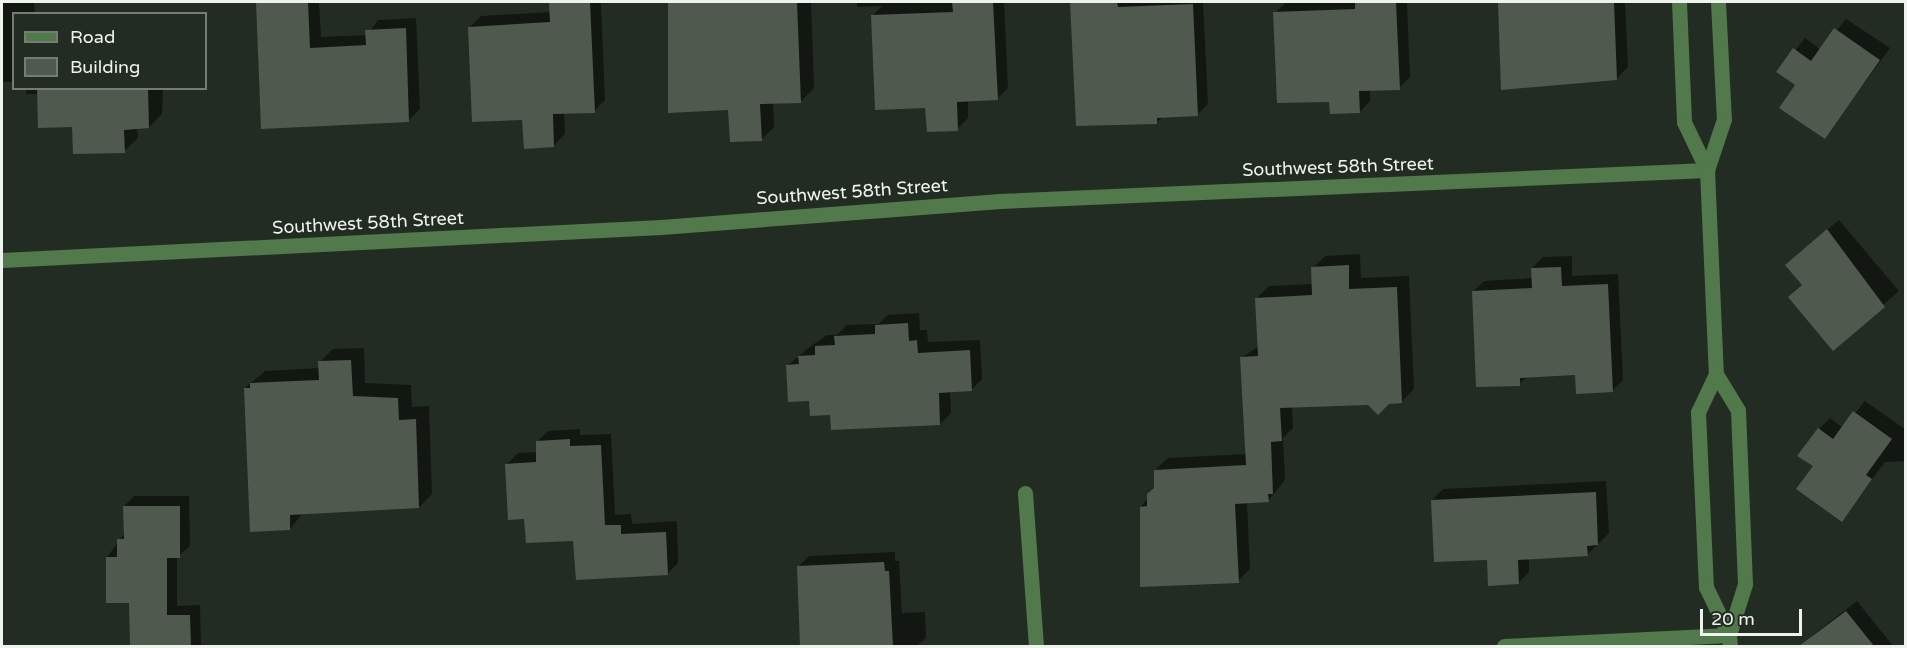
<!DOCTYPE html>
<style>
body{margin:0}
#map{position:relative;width:1907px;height:648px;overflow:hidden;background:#232c22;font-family:"Varela Round",sans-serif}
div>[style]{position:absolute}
.shadow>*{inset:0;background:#0007}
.building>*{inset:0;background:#4f594e}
.minor>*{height:15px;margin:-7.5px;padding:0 7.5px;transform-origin:7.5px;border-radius:7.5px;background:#51794b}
.tertiary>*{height:15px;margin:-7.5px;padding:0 7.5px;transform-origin:7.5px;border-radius:7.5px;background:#51794b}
span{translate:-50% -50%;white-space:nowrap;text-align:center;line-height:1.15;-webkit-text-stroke:4.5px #232c22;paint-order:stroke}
.street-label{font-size:18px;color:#eef4ed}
.frame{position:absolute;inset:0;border:3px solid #eef4ed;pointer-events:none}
.legend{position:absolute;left:12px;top:12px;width:195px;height:78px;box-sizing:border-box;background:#232c22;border:2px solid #747c73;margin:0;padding:8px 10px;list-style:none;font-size:18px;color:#eef4ed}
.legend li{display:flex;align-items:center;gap:12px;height:30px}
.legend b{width:30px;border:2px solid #747c73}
.scale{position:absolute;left:1700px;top:609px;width:102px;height:27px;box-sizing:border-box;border:3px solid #eef4ed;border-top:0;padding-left:8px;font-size:18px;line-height:21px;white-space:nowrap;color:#eef4ed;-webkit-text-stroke:4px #232c22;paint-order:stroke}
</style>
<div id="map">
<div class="shadow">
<i style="clip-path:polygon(2px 2px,34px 2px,35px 14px,14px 14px,14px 82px,2px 82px)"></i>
<i style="clip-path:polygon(258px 2px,319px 2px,321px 37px,367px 35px,378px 20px,416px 18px,420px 109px,409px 120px,263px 127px)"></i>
<i style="clip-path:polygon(553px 2px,601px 2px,605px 100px,594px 111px,564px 112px,565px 134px,554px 145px,524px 118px,470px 27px,481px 16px,551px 12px)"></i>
<i style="clip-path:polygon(670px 2px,811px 2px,814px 88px,801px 101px,773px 102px,774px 127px,761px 140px,730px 109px,673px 68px)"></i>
<i style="clip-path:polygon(857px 2px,1004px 2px,1008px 88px,997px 99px,968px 100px,968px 118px,957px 129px,927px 106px,872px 16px,882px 6px,857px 7px)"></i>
<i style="clip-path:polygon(1071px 2px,1203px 2px,1208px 104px,1197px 115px,1163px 117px,1157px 122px,1077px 124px)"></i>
<i style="clip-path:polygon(1286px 2px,1407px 2px,1410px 77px,1399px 88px,1370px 89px,1370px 101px,1360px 112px,1331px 100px,1275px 13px)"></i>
<i style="clip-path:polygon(1501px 2px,1625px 2px,1628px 67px,1617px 78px)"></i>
<i style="clip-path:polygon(1846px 19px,1890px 48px,1825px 137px,1797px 85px,1778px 72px,1805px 38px,1821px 50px)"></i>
<i style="clip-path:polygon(1906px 31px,1906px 78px,1905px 78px,1904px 33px)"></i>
<i style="clip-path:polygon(26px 88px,163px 88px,162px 114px,149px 127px,137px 127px,138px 138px,124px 151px,73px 125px,38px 94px,26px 94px)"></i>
<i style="clip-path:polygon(1839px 220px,1899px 291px,1833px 349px,1803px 284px,1798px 254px)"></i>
<i style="clip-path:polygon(1360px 254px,1361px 278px,1409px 276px,1414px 389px,1401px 402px,1292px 406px,1293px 428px,1283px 438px,1285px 480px,1268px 501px,1247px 502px,1250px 569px,1238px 581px,1141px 507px,1156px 487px,1155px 470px,1168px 458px,1247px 454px,1241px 358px,1259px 346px,1257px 298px,1269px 286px,1313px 284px,1313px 268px,1325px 256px)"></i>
<i style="clip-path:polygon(1572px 256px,1572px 276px,1618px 274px,1623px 380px,1612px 391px,1576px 373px,1528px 376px,1519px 384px,1473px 292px,1484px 281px,1533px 278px,1532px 268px,1543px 257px)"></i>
<i style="clip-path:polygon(919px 313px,920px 330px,927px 330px,928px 342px,980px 340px,982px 379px,971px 390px,950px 391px,951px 413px,940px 424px,831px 413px,810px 399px,788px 365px,811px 346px,827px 335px,837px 335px,847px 325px,879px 324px,887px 315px)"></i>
<i style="clip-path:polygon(364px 348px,365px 383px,411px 385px,412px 407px,429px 406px,432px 494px,419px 507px,303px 513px,290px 529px,245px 388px,265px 371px,320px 368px,320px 362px,333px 349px)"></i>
<i style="clip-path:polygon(1865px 401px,1906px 430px,1906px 461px,1885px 462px,1842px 520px,1815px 466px,1819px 429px,1830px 418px,1843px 428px)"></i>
<i style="clip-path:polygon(580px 429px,580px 435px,611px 434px,615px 515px,631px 514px,632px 524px,677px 521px,678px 563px,667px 574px,526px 518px,507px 464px,518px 453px,537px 452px,537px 442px,548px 431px)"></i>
<i style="clip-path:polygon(1606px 481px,1609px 533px,1587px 555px,1529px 558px,1529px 572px,1518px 583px,1488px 559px,1432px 500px,1443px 489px)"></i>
<i style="clip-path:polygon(134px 496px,189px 496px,190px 546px,177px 557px,177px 606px,200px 605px,201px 646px,132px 646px,130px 601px,107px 557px,125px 533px,124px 506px)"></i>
<i style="clip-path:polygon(895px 552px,895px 561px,899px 561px,902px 613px,925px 612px,926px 638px,917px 646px,802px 646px,798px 567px,809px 556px)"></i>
<i style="clip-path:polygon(1857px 601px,1893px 646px,1804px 646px,1814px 634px)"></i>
</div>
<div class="building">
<i style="clip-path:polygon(256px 2px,308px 2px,310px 48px,366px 45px,365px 30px,406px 28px,409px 122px,261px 129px)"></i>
<i style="clip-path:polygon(590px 2px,595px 113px,553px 114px,554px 147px,524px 149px,522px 120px,472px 122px,468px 27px,550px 22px,549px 3px)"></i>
<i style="clip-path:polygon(668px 2px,797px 2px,801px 103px,760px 104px,762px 141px,730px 142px,728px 110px,668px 113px)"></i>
<i style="clip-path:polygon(952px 2px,993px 2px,998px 100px,957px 102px,958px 131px,927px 132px,925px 108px,875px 110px,871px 15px,953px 12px)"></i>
<i style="clip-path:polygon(1070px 2px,1117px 2px,1118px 7px,1193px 4px,1198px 116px,1157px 118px,1157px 124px,1076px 126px)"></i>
<i style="clip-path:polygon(1355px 2px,1396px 2px,1400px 90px,1359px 91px,1360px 113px,1330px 114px,1329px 102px,1277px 103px,1273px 12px,1355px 9px)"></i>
<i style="clip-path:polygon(1525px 2px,1614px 2px,1617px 80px,1501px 90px,1498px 3px)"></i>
<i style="clip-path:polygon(1834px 28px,1880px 60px,1825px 139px,1779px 108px,1795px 85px,1776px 72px,1793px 48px,1811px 61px)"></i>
<i style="clip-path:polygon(37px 88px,148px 88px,149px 128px,124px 130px,125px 153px,73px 154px,72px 127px,38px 128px)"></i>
<i style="clip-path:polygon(1827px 229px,1885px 307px,1833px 351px,1788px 297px,1802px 285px,1785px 265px)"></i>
<i style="clip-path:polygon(1349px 265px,1349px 289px,1397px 287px,1402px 403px,1389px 404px,1378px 415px,1368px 405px,1280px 408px,1282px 441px,1271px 442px,1273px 494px,1268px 494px,1269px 502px,1235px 504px,1239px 583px,1140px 587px,1140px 507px,1147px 506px,1147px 494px,1154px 488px,1154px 470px,1246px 465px,1240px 357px,1258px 356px,1255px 298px,1312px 295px,1311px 267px)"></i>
<i style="clip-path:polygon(1561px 267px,1562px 286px,1608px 284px,1613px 392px,1576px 394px,1575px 375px,1520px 378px,1520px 386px,1476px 387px,1472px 291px,1532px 288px,1531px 268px)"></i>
<i style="clip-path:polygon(908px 323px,909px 341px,917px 340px,918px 353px,970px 350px,972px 391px,939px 393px,940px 425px,831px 430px,830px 415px,810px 416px,809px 401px,788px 402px,786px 365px,799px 364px,798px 356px,815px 355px,815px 346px,835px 345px,834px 336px,875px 334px,875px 325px)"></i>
<i style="clip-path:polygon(351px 360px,353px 396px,398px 398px,399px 420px,416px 419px,419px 508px,290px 515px,290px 530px,250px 532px,244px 388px,250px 388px,250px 383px,319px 380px,318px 361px)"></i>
<i style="clip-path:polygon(1853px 411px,1892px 439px,1866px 475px,1872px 479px,1842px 522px,1796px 489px,1813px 466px,1797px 456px,1818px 428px,1833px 439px)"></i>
<i style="clip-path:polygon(570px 439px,570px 446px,601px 445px,605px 525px,621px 525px,621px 534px,666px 532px,668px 575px,576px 580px,573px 541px,526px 543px,524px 519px,508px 520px,505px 464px,536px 462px,536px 441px)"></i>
<i style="clip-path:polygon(1596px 492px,1598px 545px,1587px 546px,1588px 556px,1518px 560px,1519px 584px,1488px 586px,1487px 560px,1434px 562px,1431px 500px)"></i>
<i style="clip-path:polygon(123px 506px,180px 506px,180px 558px,167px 558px,167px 615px,190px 615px,191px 646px,130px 646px,129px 603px,106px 603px,106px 557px,117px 557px,117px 539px,124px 539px)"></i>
<i style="clip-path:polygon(884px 562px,885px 571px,889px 571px,893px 646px,800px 646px,797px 566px)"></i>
<i style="clip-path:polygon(1846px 611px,1874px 646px,1799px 646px)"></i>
</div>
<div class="minor">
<i style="left:2px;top:260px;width:660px;rotate:-2.87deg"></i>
<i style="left:661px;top:227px;width:340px;rotate:-4.4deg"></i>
<i style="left:1000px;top:201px;width:708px;rotate:-2.51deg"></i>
<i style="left:1025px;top:493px;width:153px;rotate:85.9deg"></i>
<i style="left:1504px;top:646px;width:225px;rotate:-2.8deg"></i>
</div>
<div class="tertiary">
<i style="left:1679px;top:2px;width:120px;rotate:87.6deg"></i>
<i style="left:1684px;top:122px;width:53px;rotate:64.4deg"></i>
<i style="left:1718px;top:2px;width:117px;rotate:87.1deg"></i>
<i style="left:1724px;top:119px;width:54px;rotate:108.4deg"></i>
<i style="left:1707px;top:170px;width:204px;rotate:87.5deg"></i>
<i style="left:1716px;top:374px;width:42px;rotate:115.3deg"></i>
<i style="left:1698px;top:412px;width:175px;rotate:87.4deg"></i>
<i style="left:1706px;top:587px;width:53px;rotate:64.4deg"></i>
<i style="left:1716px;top:374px;width:42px;rotate:58.6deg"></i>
<i style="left:1738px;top:410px;width:174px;rotate:87.7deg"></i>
<i style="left:1745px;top:584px;width:53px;rotate:107.4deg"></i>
<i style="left:1729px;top:635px;width:11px;rotate:85deg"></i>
</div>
<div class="street-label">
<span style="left:1338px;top:167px;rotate:-2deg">Southwest 58th Street</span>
<span style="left:852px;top:192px;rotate:-4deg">Southwest 58th Street</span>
<span style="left:368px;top:223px;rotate:-3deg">Southwest 58th Street</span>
</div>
<div class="frame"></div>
<ul class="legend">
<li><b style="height:8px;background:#51794b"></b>Road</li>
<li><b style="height:16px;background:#4f594e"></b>Building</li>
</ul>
<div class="scale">20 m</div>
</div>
